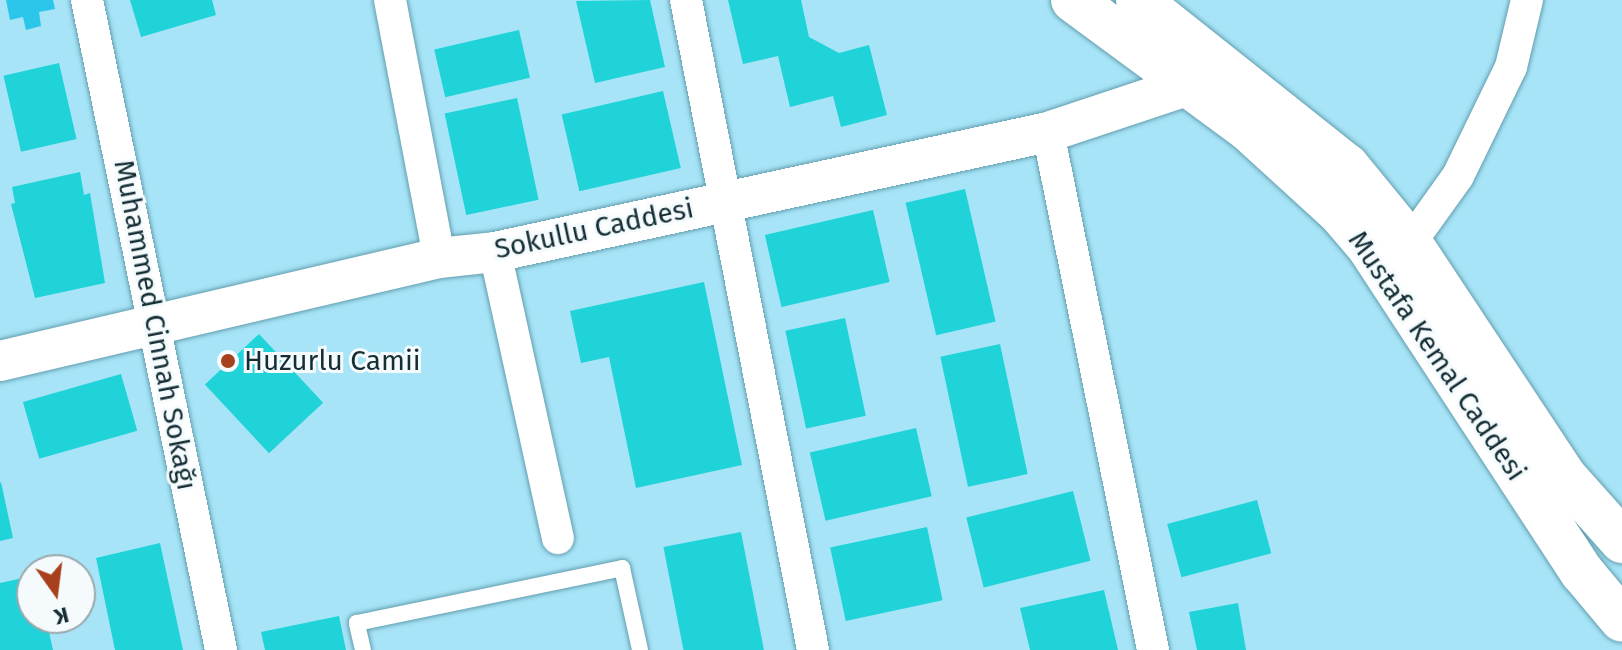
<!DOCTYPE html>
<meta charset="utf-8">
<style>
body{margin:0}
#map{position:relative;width:1622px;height:650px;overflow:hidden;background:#a7e4f7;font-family:"Fira Sans",sans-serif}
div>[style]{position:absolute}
.water>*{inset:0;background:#2bc6ea}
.building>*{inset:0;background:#1fd3d9;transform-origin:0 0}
.roads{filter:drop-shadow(0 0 2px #639eaf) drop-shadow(0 0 2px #639eaf)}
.service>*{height:16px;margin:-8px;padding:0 8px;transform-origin:8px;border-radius:8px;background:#fff}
.minor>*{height:32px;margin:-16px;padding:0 16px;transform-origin:16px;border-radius:16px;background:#fff}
.tertiary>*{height:40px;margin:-20px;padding:0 20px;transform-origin:20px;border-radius:20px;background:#fff}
.secondary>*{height:44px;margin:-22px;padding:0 22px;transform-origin:22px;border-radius:22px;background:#fff}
.dots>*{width:22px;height:22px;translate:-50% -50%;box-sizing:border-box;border:4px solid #f5fbfd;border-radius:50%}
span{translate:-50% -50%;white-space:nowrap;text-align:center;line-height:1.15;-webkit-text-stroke:6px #f5fbfd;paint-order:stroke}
.street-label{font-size:28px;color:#152e35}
.poi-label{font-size:28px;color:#152e35}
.left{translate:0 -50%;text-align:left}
.north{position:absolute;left:16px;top:554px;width:80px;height:80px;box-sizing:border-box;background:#f5fbfd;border:2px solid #9ba9ad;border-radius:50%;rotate:166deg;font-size:22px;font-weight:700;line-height:32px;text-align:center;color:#152e35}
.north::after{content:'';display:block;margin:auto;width:28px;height:36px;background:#a7401c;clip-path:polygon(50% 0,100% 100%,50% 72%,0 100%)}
</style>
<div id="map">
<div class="water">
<i style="clip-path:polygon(6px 0,53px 0,55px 9px,39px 12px,41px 26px,26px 30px,23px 17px,10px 20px)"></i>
</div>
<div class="building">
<i style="clip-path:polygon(130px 0,212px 0,216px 15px,141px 37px)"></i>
<i style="clip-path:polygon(650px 0,665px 67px,595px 83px,576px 1px)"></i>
<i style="clip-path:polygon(728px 0,801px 0,809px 37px,839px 53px,869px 45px,887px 115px,841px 127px,833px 96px,790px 107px,778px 56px,743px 64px)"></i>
<i style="left:519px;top:30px;width:49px;height:87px;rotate:77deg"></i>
<i style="left:59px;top:63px;width:78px;height:57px;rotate:77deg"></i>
<i style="left:663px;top:91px;width:79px;height:104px;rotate:77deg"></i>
<i style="left:517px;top:98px;width:104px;height:74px;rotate:78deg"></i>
<i style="clip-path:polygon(80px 172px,84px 195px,90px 193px,105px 283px,35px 298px,11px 204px,15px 203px,12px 187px)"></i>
<i style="left:965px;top:189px;width:136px;height:61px;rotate:77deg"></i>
<i style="left:873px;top:210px;width:74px;height:111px;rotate:77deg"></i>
<i style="clip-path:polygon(704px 282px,742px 465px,636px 488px,609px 357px,581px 363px,570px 311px)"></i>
<i style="left:845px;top:318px;width:100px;height:61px;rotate:78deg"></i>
<i style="left:259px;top:334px;width:94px;height:74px;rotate:47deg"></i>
<i style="left:1000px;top:344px;width:133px;height:61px;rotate:78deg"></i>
<i style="left:121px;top:374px;width:59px;height:102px;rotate:74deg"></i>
<i style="left:916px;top:428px;width:70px;height:109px;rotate:77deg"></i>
<i style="clip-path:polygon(1px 482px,13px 538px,0 541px,0 483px)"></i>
<i style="left:1073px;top:491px;width:72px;height:110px;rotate:76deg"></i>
<i style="left:1257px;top:500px;width:55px;height:93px;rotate:75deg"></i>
<i style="left:927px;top:527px;width:75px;height:99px;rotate:78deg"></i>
<i style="left:741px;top:532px;width:120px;height:79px;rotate:79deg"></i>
<i style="clip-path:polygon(160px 543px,183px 650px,115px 650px,96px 558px)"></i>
<i style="clip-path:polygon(32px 576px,32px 618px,46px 618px,53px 650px,0 650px,0 583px)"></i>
<i style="clip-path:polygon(1104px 590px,1118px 650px,1030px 650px,1020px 608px)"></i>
<i style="clip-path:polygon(1238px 603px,1246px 650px,1197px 650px,1189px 612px)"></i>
<i style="clip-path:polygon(339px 616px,346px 650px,265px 650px,261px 632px)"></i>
</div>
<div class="roads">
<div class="service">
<i style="left:363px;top:650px;width:28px;rotate:-103deg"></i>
<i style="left:357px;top:623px;width:271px;rotate:-11.7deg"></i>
<i style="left:622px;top:568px;width:84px;rotate:77.6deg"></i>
</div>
<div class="minor">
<i style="left:87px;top:0;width:664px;rotate:78.35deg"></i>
<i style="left:390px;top:0;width:263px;rotate:79.2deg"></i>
<i style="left:686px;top:0;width:662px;rotate:78.94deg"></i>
<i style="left:1048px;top:132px;width:529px;rotate:78.54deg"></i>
<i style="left:1410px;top:243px;width:82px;rotate:-54.4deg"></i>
<i style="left:1458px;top:176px;width:121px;rotate:-64.1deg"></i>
<i style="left:1511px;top:67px;width:69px;rotate:-76.6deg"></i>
<i style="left:495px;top:252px;width:293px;rotate:77.6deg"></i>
</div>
<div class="tertiary">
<i style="left:0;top:361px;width:451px;rotate:-13.2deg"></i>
<i style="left:439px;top:258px;width:56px;rotate:-6.1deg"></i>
<i style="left:495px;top:252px;width:566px;rotate:-12.24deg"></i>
<i style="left:1048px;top:132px;width:145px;rotate:-18.4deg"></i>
</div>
<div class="secondary">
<i style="left:1073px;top:0;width:217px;rotate:36.4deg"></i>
<i style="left:1248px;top:129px;width:125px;rotate:42.4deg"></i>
<i style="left:1340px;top:213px;width:45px;rotate:49.5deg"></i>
<i style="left:1369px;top:247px;width:389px;rotate:56.8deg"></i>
<i style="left:1582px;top:572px;width:62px;rotate:50.2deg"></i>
<i style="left:1138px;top:0;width:267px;rotate:38.5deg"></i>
<i style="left:1347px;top:166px;width:99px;rotate:50.7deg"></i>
<i style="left:1410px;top:243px;width:281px;rotate:56.5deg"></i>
<i style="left:1565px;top:477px;width:86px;rotate:48.3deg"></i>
</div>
</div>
<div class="dots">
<i style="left:228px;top:361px;background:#a7401c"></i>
</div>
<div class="street-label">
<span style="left:594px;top:229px;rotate:-12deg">Sokullu Caddesi</span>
<span style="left:155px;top:325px;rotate:79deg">Muhammed Cinnah Sokağı</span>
<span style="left:1437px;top:356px;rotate:56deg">Mustafa Kemal Caddesi</span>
</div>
<div class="poi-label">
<span class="left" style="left:244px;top:361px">Huzurlu Camii</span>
</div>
<div class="north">K</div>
</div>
